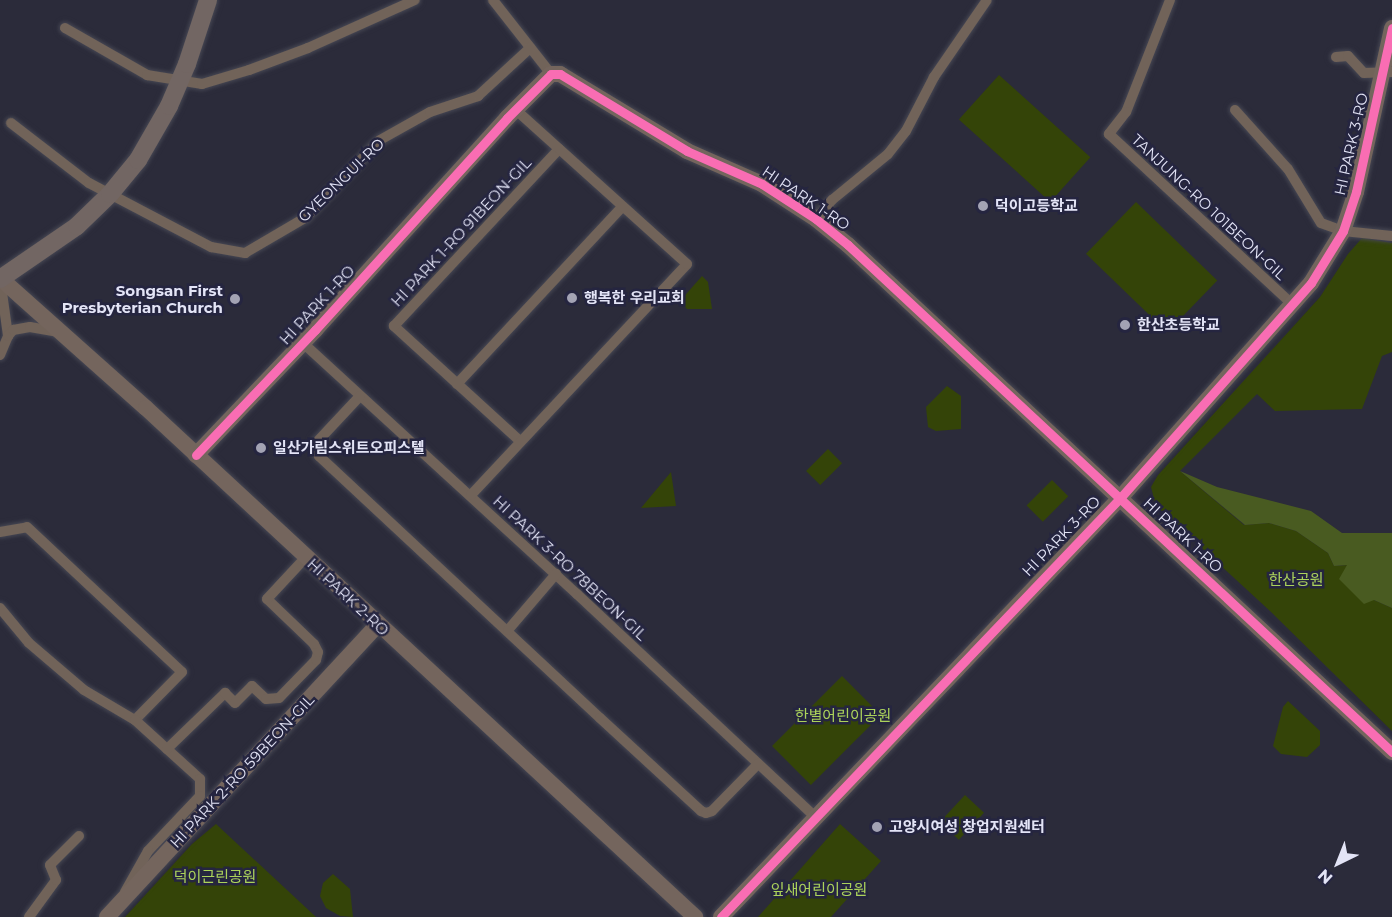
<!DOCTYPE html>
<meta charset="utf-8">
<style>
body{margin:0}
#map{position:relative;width:1392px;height:917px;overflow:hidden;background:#2b2b3a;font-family:Montserrat,"Noto Sans KR",sans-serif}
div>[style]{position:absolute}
.green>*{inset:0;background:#344408;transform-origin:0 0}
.forest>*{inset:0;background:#495b21}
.roads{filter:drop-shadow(0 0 2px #464753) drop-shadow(0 0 2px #464753)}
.street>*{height:10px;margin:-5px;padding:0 5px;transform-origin:5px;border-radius:5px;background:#716359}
.secondary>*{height:16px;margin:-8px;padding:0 8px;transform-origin:8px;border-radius:8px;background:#74655d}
.primary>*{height:18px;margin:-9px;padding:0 9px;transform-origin:9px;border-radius:9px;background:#726663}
.cycleway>*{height:9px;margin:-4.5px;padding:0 4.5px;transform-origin:4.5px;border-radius:4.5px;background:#f96db3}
.dots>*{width:16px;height:16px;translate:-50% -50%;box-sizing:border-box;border:3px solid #252540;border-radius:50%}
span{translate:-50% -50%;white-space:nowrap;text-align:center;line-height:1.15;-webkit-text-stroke:5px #252540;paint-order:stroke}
.street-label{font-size:15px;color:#e3e4f6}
.poi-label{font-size:15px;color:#e3e4f6;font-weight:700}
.left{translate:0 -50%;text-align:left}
.right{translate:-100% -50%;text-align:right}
.park-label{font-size:15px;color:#acd35b}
.north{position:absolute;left:1308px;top:833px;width:60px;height:60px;-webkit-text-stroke:4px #252540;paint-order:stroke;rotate:223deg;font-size:16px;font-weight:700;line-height:24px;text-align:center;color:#e3e4f6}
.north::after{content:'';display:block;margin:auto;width:21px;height:27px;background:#e3e4f6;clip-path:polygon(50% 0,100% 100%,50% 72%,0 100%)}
</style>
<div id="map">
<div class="green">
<i style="left:999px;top:75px;width:123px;height:60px;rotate:42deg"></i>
<i style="left:1136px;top:202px;width:113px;height:72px;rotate:44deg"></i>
<i style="clip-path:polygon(1362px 238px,1392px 243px,1392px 352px,1382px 356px,1362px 409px,1275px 411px,1257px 394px,1180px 471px,1244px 525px,1269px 523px,1296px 531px,1328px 553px,1334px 566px,1348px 565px,1374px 600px,1392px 608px,1392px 731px,1270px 611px,1156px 506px,1151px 487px,1158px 475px,1320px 297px,1348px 254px)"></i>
<i style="clip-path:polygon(702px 276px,708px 282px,712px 309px,687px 309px,680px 301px)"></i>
<i style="clip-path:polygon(947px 386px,961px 396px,961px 429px,936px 431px,928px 427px,926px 407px)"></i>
<i style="left:828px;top:449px;width:20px;height:31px;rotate:45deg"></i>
<i style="clip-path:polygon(671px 472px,676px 506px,641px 508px)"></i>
<i style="left:1052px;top:480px;width:23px;height:36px;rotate:45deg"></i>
<i style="left:842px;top:676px;width:55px;height:99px;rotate:45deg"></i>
<i style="clip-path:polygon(1288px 701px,1320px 731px,1320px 745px,1307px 757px,1281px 754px,1273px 746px,1283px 707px)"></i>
<i style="left:965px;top:795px;width:26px;height:37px;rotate:43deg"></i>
<i style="clip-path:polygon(216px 824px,316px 917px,125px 917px,192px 844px)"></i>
<i style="clip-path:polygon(840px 824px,881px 861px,831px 917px,758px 917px)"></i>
<i style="clip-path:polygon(333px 874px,350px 889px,353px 917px,340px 916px,326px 908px,320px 896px,323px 883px)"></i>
</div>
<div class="forest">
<i style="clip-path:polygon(1180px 471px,1217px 487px,1311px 511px,1342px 533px,1392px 533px,1392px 608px,1374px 600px,1364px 604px,1339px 579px,1347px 565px,1334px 566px,1328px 553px,1296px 531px,1269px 523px,1245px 525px)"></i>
</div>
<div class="roads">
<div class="street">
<i style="left:493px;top:0;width:94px;rotate:51.9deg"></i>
<i style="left:1170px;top:0;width:120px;rotate:111.4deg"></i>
<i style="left:1126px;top:112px;width:28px;rotate:128deg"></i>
<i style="left:1109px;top:134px;width:250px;rotate:42.9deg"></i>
<i style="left:65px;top:28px;width:95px;rotate:29.8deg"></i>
<i style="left:147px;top:75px;width:56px;rotate:9.3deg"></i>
<i style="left:202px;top:84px;width:49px;rotate:-16.6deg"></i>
<i style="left:249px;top:70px;width:63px;rotate:-20.4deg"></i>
<i style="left:308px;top:48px;width:117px;rotate:-24.2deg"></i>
<i style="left:1336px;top:57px;width:12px;rotate:-5deg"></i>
<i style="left:1348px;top:56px;width:23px;rotate:47deg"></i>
<i style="left:1364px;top:73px;width:28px;rotate:-2deg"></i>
<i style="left:1235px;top:110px;width:79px;rotate:48.1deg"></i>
<i style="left:1288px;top:169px;width:63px;rotate:58.6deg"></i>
<i style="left:1321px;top:223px;width:23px;rotate:20deg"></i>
<i style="left:1343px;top:231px;width:49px;rotate:5.8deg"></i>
<i style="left:11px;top:123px;width:98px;rotate:37.6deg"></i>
<i style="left:89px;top:183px;width:138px;rotate:27.7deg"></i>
<i style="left:211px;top:247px;width:35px;rotate:10deg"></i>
<i style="left:245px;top:253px;width:69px;rotate:-30.3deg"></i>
<i style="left:305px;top:218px;width:108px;rotate:-46.1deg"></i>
<i style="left:380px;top:140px;width:57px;rotate:-29.2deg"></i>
<i style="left:430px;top:112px;width:51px;rotate:-18.4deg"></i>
<i style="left:478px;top:96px;width:71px;rotate:-42.7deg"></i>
<i style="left:816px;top:219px;width:25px;rotate:-50deg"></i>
<i style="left:832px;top:200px;width:72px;rotate:-39.4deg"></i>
<i style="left:888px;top:154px;width:29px;rotate:-52deg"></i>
<i style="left:906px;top:131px;width:61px;rotate:-62.6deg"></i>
<i style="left:934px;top:77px;width:93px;rotate:-55.5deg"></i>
<i style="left:0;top:278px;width:59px;rotate:82.1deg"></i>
<i style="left:303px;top:343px;width:372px;rotate:42.5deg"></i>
<i style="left:577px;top:594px;width:326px;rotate:43.1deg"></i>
<i style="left:0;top:355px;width:21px;rotate:-67deg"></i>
<i style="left:8px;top:336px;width:8px;rotate:-50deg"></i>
<i style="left:13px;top:330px;width:17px;rotate:-10deg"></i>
<i style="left:30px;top:327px;width:29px;rotate:10deg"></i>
<i style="left:457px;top:384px;width:242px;rotate:-47deg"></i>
<i style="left:360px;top:396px;width:63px;rotate:133.1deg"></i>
<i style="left:317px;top:442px;width:8px;rotate:97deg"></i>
<i style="left:316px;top:450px;width:7px;rotate:63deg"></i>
<i style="left:319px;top:456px;width:384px;rotate:43deg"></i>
<i style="left:600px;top:718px;width:137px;rotate:42.6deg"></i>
<i style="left:701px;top:811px;width:5px;rotate:22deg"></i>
<i style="left:706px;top:813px;width:6px;rotate:-18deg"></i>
<i style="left:712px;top:811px;width:66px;rotate:-45.6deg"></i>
<i style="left:520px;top:441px;width:171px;rotate:-137.6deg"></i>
<i style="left:394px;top:326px;width:242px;rotate:-47deg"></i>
<i style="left:471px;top:495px;width:316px;rotate:-46.9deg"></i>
<i style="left:687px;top:264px;width:232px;rotate:-138deg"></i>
<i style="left:0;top:532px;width:27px;rotate:-10deg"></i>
<i style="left:27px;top:527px;width:212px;rotate:43.1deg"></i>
<i style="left:182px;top:672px;width:67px;rotate:134.4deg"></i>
<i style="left:0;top:608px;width:45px;rotate:50.4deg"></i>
<i style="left:29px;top:643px;width:72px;rotate:40.5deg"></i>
<i style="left:84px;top:690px;width:59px;rotate:30.5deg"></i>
<i style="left:135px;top:720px;width:88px;rotate:42.2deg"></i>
<i style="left:200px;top:779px;width:17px;rotate:90deg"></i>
<i style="left:200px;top:796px;width:76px;rotate:133.4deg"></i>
<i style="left:148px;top:851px;width:47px;rotate:119.3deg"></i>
<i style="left:508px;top:630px;width:74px;rotate:-49.4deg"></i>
<i style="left:167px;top:749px;width:81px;rotate:-44deg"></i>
<i style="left:225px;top:693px;width:14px;rotate:45deg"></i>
<i style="left:235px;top:703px;width:24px;rotate:-45deg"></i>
<i style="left:252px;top:686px;width:19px;rotate:43deg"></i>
<i style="left:266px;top:699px;width:13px;rotate:-4deg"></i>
<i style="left:279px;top:698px;width:53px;rotate:-45.8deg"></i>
<i style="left:316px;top:660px;width:8px;rotate:-76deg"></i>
<i style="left:318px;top:652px;width:9px;rotate:-117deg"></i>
<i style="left:314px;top:644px;width:65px;rotate:-136.2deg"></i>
<i style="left:267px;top:599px;width:57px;rotate:-47.1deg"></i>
<i style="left:29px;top:917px;width:46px;rotate:-53.9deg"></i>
<i style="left:56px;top:880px;width:16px;rotate:-112deg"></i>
<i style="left:50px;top:865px;width:41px;rotate:-45deg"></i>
</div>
<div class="secondary">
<i style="left:0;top:278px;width:195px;rotate:41.7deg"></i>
<i style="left:146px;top:408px;width:749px;rotate:42.83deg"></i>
<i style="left:196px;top:455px;width:173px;rotate:-46.4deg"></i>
<i style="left:315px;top:330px;width:286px;rotate:-47.8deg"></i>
<i style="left:507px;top:118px;width:62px;rotate:-45deg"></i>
<i style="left:551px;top:74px;width:9px"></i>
<i style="left:560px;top:74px;width:149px;rotate:31.2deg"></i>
<i style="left:687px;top:151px;width:82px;rotate:23.7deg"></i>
<i style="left:762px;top:184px;width:64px;rotate:32.9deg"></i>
<i style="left:816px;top:219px;width:41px;rotate:39.1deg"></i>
<i style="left:848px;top:245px;width:744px;rotate:42.98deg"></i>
<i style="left:107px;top:917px;width:399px;rotate:-47.2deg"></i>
<i style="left:721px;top:917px;width:580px;rotate:-46.4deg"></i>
<i style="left:1121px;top:497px;width:286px;rotate:-48.4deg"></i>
<i style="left:1311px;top:283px;width:61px;rotate:-58.4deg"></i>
<i style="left:1343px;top:231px;width:41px;rotate:-71.6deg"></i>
<i style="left:1356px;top:192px;width:168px;rotate:-77.6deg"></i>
</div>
<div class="primary">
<i style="left:0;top:279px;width:93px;rotate:-34.5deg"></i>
<i style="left:77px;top:226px;width:46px;rotate:-44.1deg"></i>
<i style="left:110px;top:194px;width:44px;rotate:-50.5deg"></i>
<i style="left:138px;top:160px;width:62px;rotate:-60.1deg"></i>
<i style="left:169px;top:106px;width:46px;rotate:-66.8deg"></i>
<i style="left:187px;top:64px;width:67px;rotate:-71.8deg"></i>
</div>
</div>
<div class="cycleway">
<i style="left:196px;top:455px;width:173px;rotate:-46.4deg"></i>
<i style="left:315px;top:330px;width:286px;rotate:-47.8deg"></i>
<i style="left:507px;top:118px;width:62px;rotate:-45deg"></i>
<i style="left:551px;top:74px;width:9px"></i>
<i style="left:560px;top:74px;width:149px;rotate:31.2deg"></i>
<i style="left:687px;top:151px;width:82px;rotate:23.7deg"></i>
<i style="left:762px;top:184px;width:64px;rotate:32.9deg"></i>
<i style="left:816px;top:219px;width:41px;rotate:39.1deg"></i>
<i style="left:848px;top:245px;width:744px;rotate:42.98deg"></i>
<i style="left:721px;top:917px;width:580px;rotate:-46.4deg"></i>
<i style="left:1121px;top:497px;width:286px;rotate:-48.4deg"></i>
<i style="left:1311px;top:283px;width:61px;rotate:-58.4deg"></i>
<i style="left:1343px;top:231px;width:41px;rotate:-71.6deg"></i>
<i style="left:1356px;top:192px;width:168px;rotate:-77.6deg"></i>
</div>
<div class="dots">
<i style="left:983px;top:206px;background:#a3a3b4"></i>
<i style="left:572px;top:298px;background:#a3a3b4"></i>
<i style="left:235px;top:299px;background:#a3a3b4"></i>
<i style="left:1125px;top:325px;background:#a3a3b4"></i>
<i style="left:261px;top:448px;background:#a3a3b4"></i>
<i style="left:877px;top:827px;background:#a3a3b4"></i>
</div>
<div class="street-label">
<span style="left:1351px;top:144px;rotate:-77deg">HI PARK 3-RO</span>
<span style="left:341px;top:180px;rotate:-44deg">GYEONGUI-RO</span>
<span style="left:806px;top:198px;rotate:34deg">HI PARK 1-RO</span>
<span style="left:1209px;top:207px;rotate:43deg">TANJUNG-RO 101BEON-GIL</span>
<span style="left:461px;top:232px;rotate:-47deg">HI PARK 1-RO 91BEON-GIL</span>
<span style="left:317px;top:305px;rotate:-47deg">HI PARK 1-RO</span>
<span style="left:1183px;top:535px;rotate:43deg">HI PARK 1-RO</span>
<span style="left:1061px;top:536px;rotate:-46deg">HI PARK 3-RO</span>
<span style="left:570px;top:568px;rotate:43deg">HI PARK 3-RO 78BEON-GIL</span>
<span style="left:348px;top:597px;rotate:43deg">HI PARK 2-RO</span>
<span style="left:242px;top:771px;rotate:-47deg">HI PARK 2-RO 59BEON-GIL</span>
</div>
<div class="poi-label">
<span class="left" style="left:995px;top:206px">덕이고등학교</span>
<span class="right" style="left:223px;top:299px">Songsan First<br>Presbyterian Church</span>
<span class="left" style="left:584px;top:298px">행복한 우리교회</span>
<span class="left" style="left:1137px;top:325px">한산초등학교</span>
<span class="left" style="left:273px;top:448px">일산가림스위트오피스텔</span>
<span class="left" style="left:889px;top:827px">고양시여성 창업지원센터</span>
</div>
<div class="park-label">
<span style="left:1296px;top:580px">한산공원</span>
<span style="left:843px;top:716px">한별어린이공원</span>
<span style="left:215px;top:877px">덕이근린공원</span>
<span style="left:819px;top:890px">잎새어린이공원</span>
</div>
<div class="north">N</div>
</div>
